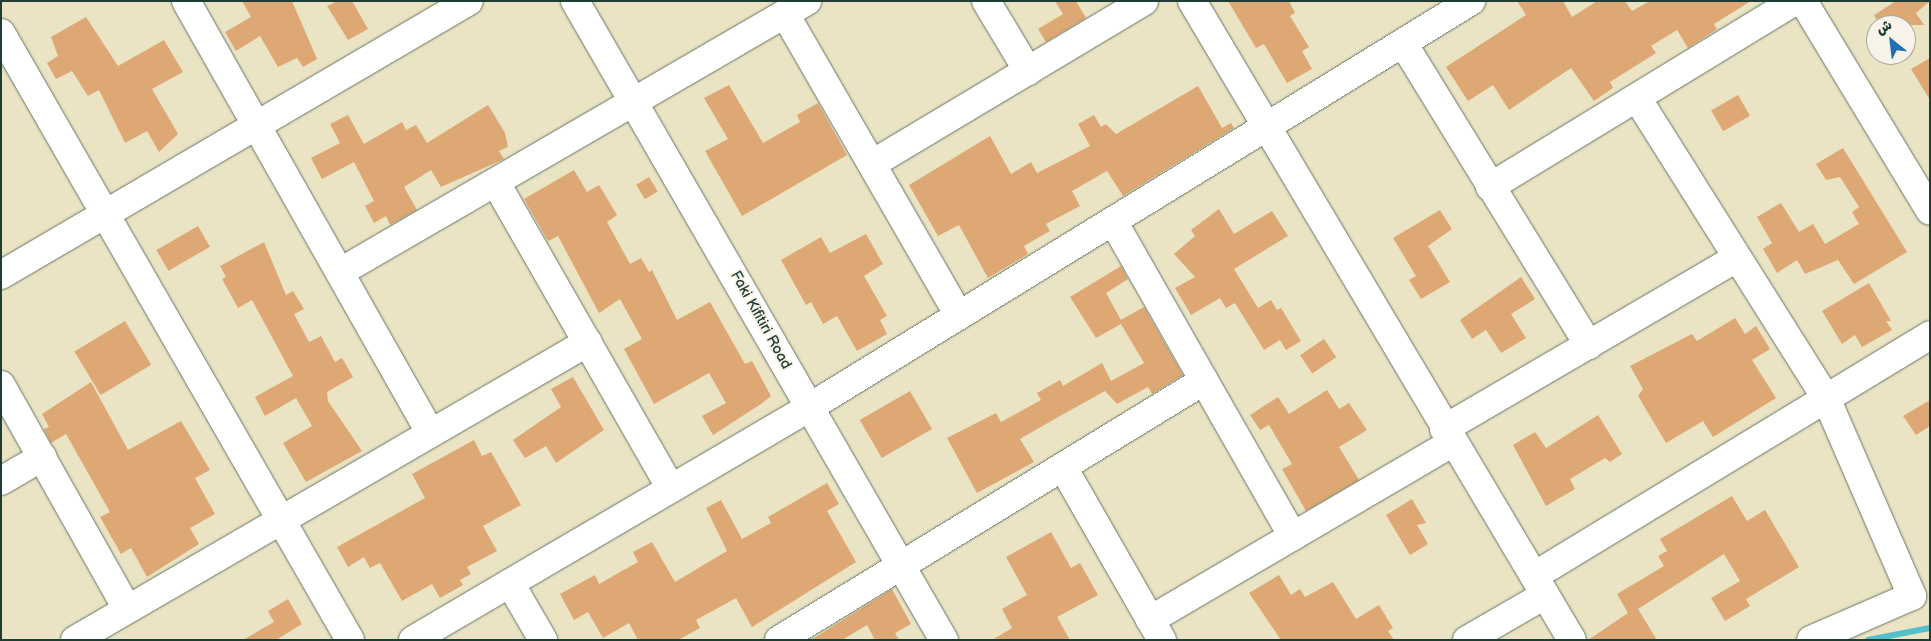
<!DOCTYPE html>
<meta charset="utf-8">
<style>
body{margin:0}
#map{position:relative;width:1931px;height:641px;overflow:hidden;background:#ebe4c4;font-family:"Balsamiq Sans","Playpen Sans Arabic",sans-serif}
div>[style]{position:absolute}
.stream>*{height:6px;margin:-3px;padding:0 3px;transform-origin:3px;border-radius:3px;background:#53c0cb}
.building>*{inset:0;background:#dda874;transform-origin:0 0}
.roads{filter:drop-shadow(0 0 1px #676) drop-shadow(0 0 1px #676)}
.minor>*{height:28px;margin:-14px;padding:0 14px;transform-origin:14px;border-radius:14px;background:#fff}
span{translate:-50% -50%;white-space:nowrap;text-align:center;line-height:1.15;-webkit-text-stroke:4px #f7f3e8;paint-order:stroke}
.street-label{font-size:15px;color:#1f3d34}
.frame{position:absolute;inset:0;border:2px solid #1f3d34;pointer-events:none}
.north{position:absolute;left:1866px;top:15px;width:50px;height:50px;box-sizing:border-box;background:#f7f3e8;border:1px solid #a1aaa0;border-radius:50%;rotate:331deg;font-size:14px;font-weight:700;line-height:20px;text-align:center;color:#1f3d34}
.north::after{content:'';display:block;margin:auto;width:18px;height:22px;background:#1f6fb2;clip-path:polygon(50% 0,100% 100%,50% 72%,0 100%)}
</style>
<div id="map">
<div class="stream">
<i style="left:1868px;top:640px;width:63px;rotate:-11deg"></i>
</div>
<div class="building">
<i style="clip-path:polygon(242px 1px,292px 1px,317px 59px,303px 67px,297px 58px,278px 67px,260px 36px,236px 51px,225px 32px,251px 17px)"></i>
<i style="clip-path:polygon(337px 1px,352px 1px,368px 29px,348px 40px,327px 6px)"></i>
<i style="clip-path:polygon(1055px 1px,1076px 1px,1086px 18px,1046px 42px,1038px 29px,1063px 14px)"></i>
<i style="clip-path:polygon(1228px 1px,1289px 1px,1295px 13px,1290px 16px,1309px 47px,1302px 51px,1312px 69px,1287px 83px,1264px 44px,1256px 48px)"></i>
<i style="clip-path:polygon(1517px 1px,1563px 1px,1572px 17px,1597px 1px,1625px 1px,1632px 11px,1650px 1px,1751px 1px,1714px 24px,1717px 29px,1688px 48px,1677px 30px,1651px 46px,1656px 53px,1610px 82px,1613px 88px,1594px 101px,1571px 68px,1509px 110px,1493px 85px,1468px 101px,1446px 67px,1526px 15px)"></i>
<i style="clip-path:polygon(1896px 1px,1930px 1px,1916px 13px,1924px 25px,1880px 25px,1874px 15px)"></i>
<i style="clip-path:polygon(86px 17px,118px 66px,164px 40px,183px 72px,152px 89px,178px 134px,159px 152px,147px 131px,125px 143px,99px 90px,88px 96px,72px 71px,56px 79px,47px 63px,58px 56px,51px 37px)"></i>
<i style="clip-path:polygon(1930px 58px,1930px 100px,1911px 69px)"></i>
<i style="clip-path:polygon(729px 85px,763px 143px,800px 122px,797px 115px,818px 103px,847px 155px,742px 216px,705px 151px,728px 139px,704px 98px)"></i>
<i style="clip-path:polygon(1198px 86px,1222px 128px,1231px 123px,1234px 128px,1123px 196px,1107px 171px,1072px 191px,1080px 206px,1046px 224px,1050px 231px,1024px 246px,1028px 254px,988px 278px,959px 225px,938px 236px,909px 185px,990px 136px,1011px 174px,1031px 162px,1037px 173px,1090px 146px,1078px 124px,1094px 115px,1101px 127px,1106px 124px,1116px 134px)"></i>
<i style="left:1738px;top:95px;width:24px;height:31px;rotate:60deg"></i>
<i style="clip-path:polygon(488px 105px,505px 133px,508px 147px,499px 151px,504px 159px,441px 187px,431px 170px,404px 187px,417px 210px,390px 225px,386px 216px,374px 223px,365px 206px,374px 201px,354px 162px,322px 179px,311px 158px,340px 143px,330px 124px,348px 115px,364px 144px,402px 122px,406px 130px,416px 125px,427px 143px)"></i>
<i style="clip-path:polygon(1843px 148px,1907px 252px,1854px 284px,1838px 260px,1805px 274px,1797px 260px,1777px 273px,1763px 249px,1772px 243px,1757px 217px,1781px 203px,1799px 232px,1813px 224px,1825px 244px,1859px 224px,1852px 212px,1859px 207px,1840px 177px,1826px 180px,1816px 164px)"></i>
<i style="clip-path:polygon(574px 170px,587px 192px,599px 185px,617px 215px,607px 222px,630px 264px,641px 258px,649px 272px,652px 270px,677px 320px,710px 302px,745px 364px,752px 361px,771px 396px,761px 404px,713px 435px,702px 416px,726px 403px,709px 373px,654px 404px,624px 349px,642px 339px,620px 299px,599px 313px,558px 236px,548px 241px,524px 199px)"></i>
<i style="left:649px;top:177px;width:17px;height:15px;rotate:59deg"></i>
<i style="clip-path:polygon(1219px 209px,1234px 234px,1272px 211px,1288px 236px,1234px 269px,1258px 308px,1271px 300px,1277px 310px,1281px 308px,1301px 341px,1286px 350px,1280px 340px,1264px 350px,1235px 303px,1226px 308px,1220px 298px,1191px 315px,1175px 288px,1195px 277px,1174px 254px,1195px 236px,1191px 230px)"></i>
<i style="clip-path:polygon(1440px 210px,1452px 229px,1428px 246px,1450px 282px,1421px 299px,1409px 280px,1416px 276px,1393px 238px)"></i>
<i style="left:198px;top:226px;width:24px;height:48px;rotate:60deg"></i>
<i style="clip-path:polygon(866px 234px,883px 264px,864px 276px,887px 316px,880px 320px,887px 334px,857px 351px,837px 316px,823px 324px,811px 302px,806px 305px,781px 260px,821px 237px,830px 253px)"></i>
<i style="clip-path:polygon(264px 242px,286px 295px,293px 291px,304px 309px,294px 314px,309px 342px,321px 336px,335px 362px,342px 358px,353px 377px,327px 392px,328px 401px,362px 451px,306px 482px,283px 443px,312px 426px,296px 398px,265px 416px,255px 397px,293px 376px,252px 300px,238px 308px,222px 279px,226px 277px,220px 266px)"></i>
<i style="clip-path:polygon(1121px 266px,1128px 279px,1106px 293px,1121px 320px,1144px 307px,1183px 375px,1152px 394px,1148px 387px,1117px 404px,1105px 391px,1060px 416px,1020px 439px,1034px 462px,977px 493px,947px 438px,996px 413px,1001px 422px,1041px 400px,1037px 393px,1060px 380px,1063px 386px,1102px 363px,1111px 381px,1144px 363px,1121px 324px,1096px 338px,1070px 297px)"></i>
<i style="clip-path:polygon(1521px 277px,1535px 299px,1511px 314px,1526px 338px,1501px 353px,1486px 330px,1472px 339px,1460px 320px)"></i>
<i style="clip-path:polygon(1869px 283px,1891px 321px,1886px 321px,1892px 330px,1862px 347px,1855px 335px,1842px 344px,1822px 311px)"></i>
<i style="clip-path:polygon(1735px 318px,1745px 334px,1756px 326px,1770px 349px,1752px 360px,1776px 398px,1713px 437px,1703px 421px,1666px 443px,1638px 396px,1643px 389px,1630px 366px,1692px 334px,1697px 341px)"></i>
<i style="left:125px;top:321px;width:51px;height:59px;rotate:59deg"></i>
<i style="left:1324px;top:339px;width:22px;height:29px;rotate:56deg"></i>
<i style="clip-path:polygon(573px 377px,604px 430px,556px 463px,546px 446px,525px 458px,513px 440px,561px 407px,551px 389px)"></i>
<i style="clip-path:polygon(91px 382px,128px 450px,181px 421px,210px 470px,195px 478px,215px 514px,190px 528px,199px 544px,147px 577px,131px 548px,121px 554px,100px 517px,110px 512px,66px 434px,51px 443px,44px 429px,49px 427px,42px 414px)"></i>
<i style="clip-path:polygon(1327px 390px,1339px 409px,1349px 403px,1367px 430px,1339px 447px,1359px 480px,1306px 511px,1282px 469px,1292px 464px,1269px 425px,1260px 430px,1250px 415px,1278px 397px,1289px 414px)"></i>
<i style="left:910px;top:391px;width:44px;height:58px;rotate:60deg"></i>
<i style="clip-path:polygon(1930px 400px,1930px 426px,1916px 435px,1903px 416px)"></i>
<i style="clip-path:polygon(1598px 415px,1622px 454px,1610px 462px,1605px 458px,1570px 479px,1575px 489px,1546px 506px,1513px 445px,1535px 432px,1546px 448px)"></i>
<i style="clip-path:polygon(474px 440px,482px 456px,491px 452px,521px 505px,483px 526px,497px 551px,467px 567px,471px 574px,460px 580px,463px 585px,440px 598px,432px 584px,402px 601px,380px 563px,370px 568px,364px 557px,348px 567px,337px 547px,425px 498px,412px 474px)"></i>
<i style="clip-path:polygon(827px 483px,839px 504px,827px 511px,856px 562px,752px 627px,736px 598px,696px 620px,700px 628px,678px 640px,638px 640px,629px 623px,603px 638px,588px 612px,574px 620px,560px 594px,595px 575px,599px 584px,638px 562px,633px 552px,652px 542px,675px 582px,727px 551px,706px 508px,721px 500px,742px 539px,771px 523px,768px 517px)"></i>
<i style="clip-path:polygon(1732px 496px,1747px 521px,1765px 510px,1799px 567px,1746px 599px,1750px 606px,1725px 621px,1711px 598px,1740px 581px,1724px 554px,1638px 609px,1657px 640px,1588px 640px,1628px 613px,1617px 594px,1664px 566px,1658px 556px,1667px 551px,1660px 539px)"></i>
<i style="clip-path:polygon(1412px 499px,1426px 523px,1417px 525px,1428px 544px,1410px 555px,1386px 515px)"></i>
<i style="clip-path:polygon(1051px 532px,1071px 568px,1080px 563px,1098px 595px,1057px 617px,1070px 640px,992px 640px,1012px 628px,1002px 609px,1027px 595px,1006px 557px)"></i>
<i style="clip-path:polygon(1279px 575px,1291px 595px,1300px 589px,1305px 597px,1333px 582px,1356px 619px,1379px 605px,1393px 628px,1388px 631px,1394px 640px,1281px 640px,1249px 593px)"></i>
<i style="clip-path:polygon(892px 589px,911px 624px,895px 633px,899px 640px,875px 640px,867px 625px,842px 640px,811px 640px)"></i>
<i style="clip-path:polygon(288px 599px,302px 624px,276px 640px,243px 640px,274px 622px,268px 611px)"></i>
</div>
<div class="roads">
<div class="minor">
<i style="left:186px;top:1px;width:496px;rotate:60.5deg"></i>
<i style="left:575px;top:1px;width:738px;rotate:60deg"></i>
<i style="left:986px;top:1px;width:82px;rotate:59deg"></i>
<i style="left:1192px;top:1px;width:743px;rotate:59.26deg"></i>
<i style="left:1803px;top:1px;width:245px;rotate:58.8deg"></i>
<i style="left:785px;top:14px;width:348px;rotate:60deg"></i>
<i style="left:1px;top:33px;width:700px;rotate:60.1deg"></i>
<i style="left:1403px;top:43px;width:355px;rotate:58.4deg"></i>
<i style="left:1637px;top:98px;width:355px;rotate:57.8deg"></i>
<i style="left:1826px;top:398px;width:216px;rotate:66.5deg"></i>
<i style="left:1912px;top:596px;width:110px;rotate:156.5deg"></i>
<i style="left:872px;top:164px;width:317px;rotate:-30.9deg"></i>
<i style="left:496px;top:183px;width:352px;rotate:60.2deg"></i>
<i style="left:1490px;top:187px;width:357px;rotate:-31.4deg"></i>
<i style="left:1113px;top:221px;width:363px;rotate:60.3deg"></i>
<i style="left:342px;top:271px;width:538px;rotate:-30.14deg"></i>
<i style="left:1px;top:275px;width:542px;rotate:-30.35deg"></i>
<i style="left:1px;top:385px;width:257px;rotate:60.6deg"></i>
<i style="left:1444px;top:429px;width:337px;rotate:-30.3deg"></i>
<i style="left:1064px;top:469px;width:197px;rotate:60.2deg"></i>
<i style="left:1px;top:481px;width:48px;rotate:-30.3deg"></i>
<i style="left:1534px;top:576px;width:464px;rotate:-31.3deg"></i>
<i style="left:510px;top:583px;width:66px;rotate:59.9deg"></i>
<i style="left:1150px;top:620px;width:350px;rotate:-30.4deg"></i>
<i style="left:75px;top:640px;width:593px;rotate:-30.15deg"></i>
<i style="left:413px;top:640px;width:460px;rotate:-30.4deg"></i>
<i style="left:810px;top:407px;width:776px;rotate:-31.56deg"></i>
<i style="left:779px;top:640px;width:498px;rotate:-31.4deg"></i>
<i style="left:1467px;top:640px;width:90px;rotate:-30deg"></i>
</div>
</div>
<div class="street-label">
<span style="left:761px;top:320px;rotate:61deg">Faki Kifitiri Road</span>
</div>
<div class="frame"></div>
<div class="north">ش</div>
</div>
